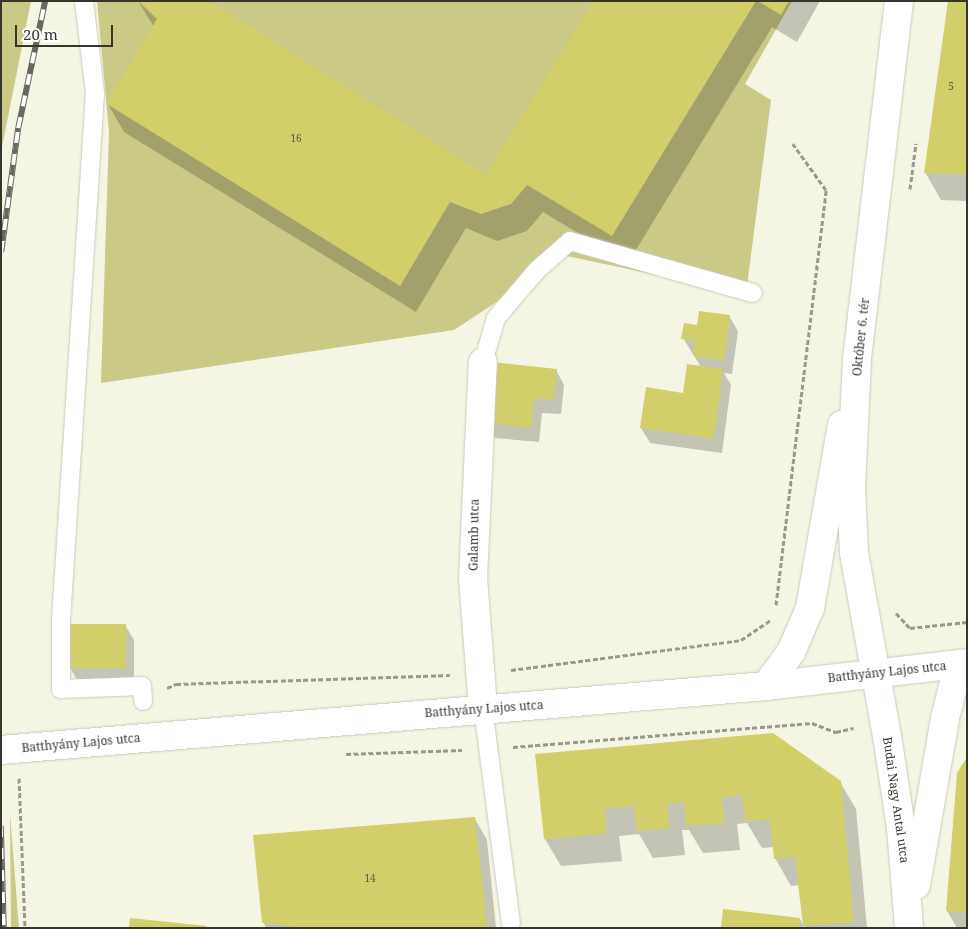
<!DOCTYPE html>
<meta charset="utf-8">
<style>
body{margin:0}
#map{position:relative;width:968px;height:929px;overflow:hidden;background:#f5f5e4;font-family:"Noto Serif",serif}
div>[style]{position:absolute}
.green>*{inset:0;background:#cbc986}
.shadow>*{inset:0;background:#0003}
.building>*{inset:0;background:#d2ce6a;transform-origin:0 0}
.path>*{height:3px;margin-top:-1.5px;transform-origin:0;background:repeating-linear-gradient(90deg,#98988c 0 5px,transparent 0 7.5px)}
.roads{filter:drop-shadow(0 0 1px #cacaba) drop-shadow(0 0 1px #cacaba)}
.service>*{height:18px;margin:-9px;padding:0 9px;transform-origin:9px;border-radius:9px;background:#fff}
.minor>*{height:28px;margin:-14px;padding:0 14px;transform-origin:14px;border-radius:14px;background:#fff}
.tertiary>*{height:28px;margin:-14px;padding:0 14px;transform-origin:14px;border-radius:14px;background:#fff}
.rail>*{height:5.5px;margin-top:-2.75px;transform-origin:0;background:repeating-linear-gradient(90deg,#fff 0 11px,#68685e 0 22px);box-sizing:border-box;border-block:1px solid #68685e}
span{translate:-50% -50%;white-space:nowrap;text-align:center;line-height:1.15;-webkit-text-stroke:4px #fff;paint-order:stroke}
.number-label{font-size:10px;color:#5d5c3e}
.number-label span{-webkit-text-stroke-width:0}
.street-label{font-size:12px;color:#36362f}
.frame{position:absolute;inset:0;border:2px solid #36362f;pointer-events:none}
.scale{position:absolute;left:15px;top:25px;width:98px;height:22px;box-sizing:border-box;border:2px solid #36362f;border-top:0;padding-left:6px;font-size:15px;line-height:18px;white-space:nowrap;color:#36362f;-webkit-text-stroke:4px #fff;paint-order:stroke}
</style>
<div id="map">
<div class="green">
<i style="clip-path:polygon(1px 1px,31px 1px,1px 152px)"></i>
<i style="clip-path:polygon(97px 1px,792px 1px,745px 84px,771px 100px,746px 294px,567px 256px,454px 330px,101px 383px,109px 132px)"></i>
<i style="clip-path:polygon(10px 814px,19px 928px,11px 928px)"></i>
</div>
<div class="shadow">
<i style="clip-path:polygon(138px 1px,207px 1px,486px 176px,595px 1px,820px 1px,797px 42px,772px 27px,628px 263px,543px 212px,527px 231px,497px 241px,466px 228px,416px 312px,124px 132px,108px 104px,154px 27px)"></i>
<i style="clip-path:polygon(967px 1px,967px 201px,941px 200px,925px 172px)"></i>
<i style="clip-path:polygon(729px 316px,738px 331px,732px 374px,724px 373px,731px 385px,722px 453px,650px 443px,641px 428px,684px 394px,701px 367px,683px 338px,698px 326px)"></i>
<i style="clip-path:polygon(556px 370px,564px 385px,561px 414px,542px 413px,539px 442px,495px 438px,487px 423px)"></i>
<i style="clip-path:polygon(125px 625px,134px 640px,134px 683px,79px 683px,70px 668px)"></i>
<i style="clip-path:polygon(537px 755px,840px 782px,856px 809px,867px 928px,722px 928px,800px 919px,805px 928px,799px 885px,791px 886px,775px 858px,774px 847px,762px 848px,747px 823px,737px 824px,740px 850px,703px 853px,689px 830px,682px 830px,685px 855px,653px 858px,639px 834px,619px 836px,622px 861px,561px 866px,545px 839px)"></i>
<i style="clip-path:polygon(967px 759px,967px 928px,957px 928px,947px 911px)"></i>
<i style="clip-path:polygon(475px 819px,487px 840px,496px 928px,266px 928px,264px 923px)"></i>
</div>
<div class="building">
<i style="clip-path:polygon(138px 1px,209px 1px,486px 175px,594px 1px,756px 1px,612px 236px,527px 185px,511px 204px,481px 214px,450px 202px,400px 286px,107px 104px,157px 19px)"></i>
<i style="clip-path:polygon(758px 1px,789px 1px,781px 15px)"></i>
<i style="clip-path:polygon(948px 1px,967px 1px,967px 175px,924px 173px)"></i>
<i style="clip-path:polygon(699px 311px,730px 315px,724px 360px,693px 356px,695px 340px,681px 339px,684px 323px,697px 325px)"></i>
<i style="clip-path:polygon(492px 362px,557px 369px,553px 400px,534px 398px,531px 428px,486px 423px)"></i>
<i style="clip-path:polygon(687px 364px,723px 369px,714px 439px,640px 428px,646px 387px,683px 393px)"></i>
<i style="left:126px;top:624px;width:44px;height:57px;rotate:90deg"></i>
<i style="clip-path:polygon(773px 733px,841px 781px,854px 922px,803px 926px,795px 857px,774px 859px,770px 819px,745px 821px,742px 795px,722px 797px,725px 823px,686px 826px,684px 802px,667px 803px,670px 828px,636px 831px,634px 806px,605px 808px,607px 833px,544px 839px,535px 754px)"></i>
<i style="clip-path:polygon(967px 757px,967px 913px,946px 911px,957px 773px)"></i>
<i style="clip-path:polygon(475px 817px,487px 928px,306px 928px,262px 923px,253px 835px)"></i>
<i style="clip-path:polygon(723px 909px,800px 918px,799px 928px,721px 928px)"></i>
<i style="clip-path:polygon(130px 918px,207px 926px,207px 928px,129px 928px)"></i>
</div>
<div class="path">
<i style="left:910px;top:189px;width:46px;rotate:-82.6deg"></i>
<i style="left:776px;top:605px;width:418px;rotate:-83.1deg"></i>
<i style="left:826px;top:190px;width:57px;rotate:-125.7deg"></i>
<i style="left:896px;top:613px;width:21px;rotate:47deg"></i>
<i style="left:910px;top:628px;width:57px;rotate:-6deg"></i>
<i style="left:511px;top:670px;width:232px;rotate:-7.4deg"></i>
<i style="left:741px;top:640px;width:36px;rotate:-34deg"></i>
<i style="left:167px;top:688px;width:10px;rotate:-24deg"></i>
<i style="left:176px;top:684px;width:274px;rotate:-1.9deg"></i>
<i style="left:513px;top:747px;width:300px;rotate:-4.6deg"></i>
<i style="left:812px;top:723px;width:26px;rotate:21deg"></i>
<i style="left:836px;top:732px;width:18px;rotate:-13deg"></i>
<i style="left:346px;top:754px;width:116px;rotate:-2deg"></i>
<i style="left:19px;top:778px;width:150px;rotate:87.7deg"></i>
</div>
<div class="roads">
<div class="service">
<i style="left:84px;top:1px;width:93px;rotate:83.2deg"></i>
<i style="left:95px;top:93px;width:528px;rotate:93.69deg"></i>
<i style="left:61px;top:620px;width:69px;rotate:90deg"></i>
<i style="left:61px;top:689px;width:81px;rotate:-2.1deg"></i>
<i style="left:142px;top:686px;width:15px;rotate:86deg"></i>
<i style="left:483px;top:362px;width:46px;rotate:-73.5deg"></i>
<i style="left:496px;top:318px;width:63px;rotate:-49.5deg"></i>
<i style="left:537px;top:270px;width:44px;rotate:-41.3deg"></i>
<i style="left:570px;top:241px;width:190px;rotate:15.9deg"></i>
<i style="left:483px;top:708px;width:217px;rotate:82.6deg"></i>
</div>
<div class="minor">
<i style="left:483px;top:708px;width:129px;rotate:-94.4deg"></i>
<i style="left:473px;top:579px;width:217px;rotate:-87.4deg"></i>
</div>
<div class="tertiary">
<i style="left:899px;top:1px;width:361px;rotate:96.7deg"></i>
<i style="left:857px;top:360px;width:127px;rotate:92.7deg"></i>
<i style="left:851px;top:487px;width:66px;rotate:87.4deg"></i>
<i style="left:854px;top:553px;width:186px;rotate:79.8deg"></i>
<i style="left:887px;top:736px;width:93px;rotate:81.3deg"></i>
<i style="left:901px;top:828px;width:100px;rotate:85.4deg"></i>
<i style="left:766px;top:686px;width:42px;rotate:-53.7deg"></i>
<i style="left:791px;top:652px;width:48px;rotate:-66.6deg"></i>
<i style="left:810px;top:608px;width:186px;rotate:-80.1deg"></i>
<i style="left:1px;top:750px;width:768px;rotate:-4.78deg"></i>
<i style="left:766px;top:686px;width:202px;rotate:-6.5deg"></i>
<i style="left:916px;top:885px;width:169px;rotate:-80.1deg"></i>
<i style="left:945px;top:718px;width:56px;rotate:-75.5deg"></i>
</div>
</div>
<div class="rail">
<i style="left:1px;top:252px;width:125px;rotate:-82.2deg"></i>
<i style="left:18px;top:128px;width:130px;rotate:-78deg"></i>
<i style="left:1px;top:826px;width:102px;rotate:88.3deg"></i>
</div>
<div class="number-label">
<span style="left:951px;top:87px">5</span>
<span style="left:296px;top:139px">16</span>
<span style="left:370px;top:879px">14</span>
</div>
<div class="street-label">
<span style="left:861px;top:337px;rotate:-84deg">Október 6. tér</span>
<span style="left:474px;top:535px;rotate:-89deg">Galamb utca</span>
<span style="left:887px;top:672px;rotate:-6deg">Batthyány Lajos utca</span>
<span style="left:484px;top:709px;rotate:-4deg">Batthyány Lajos utca</span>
<span style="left:81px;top:743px;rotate:-5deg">Batthyány Lajos utca</span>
<span style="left:896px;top:800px;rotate:82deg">Budai Nagy Antal utca</span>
</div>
<div class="frame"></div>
<div class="scale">20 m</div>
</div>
